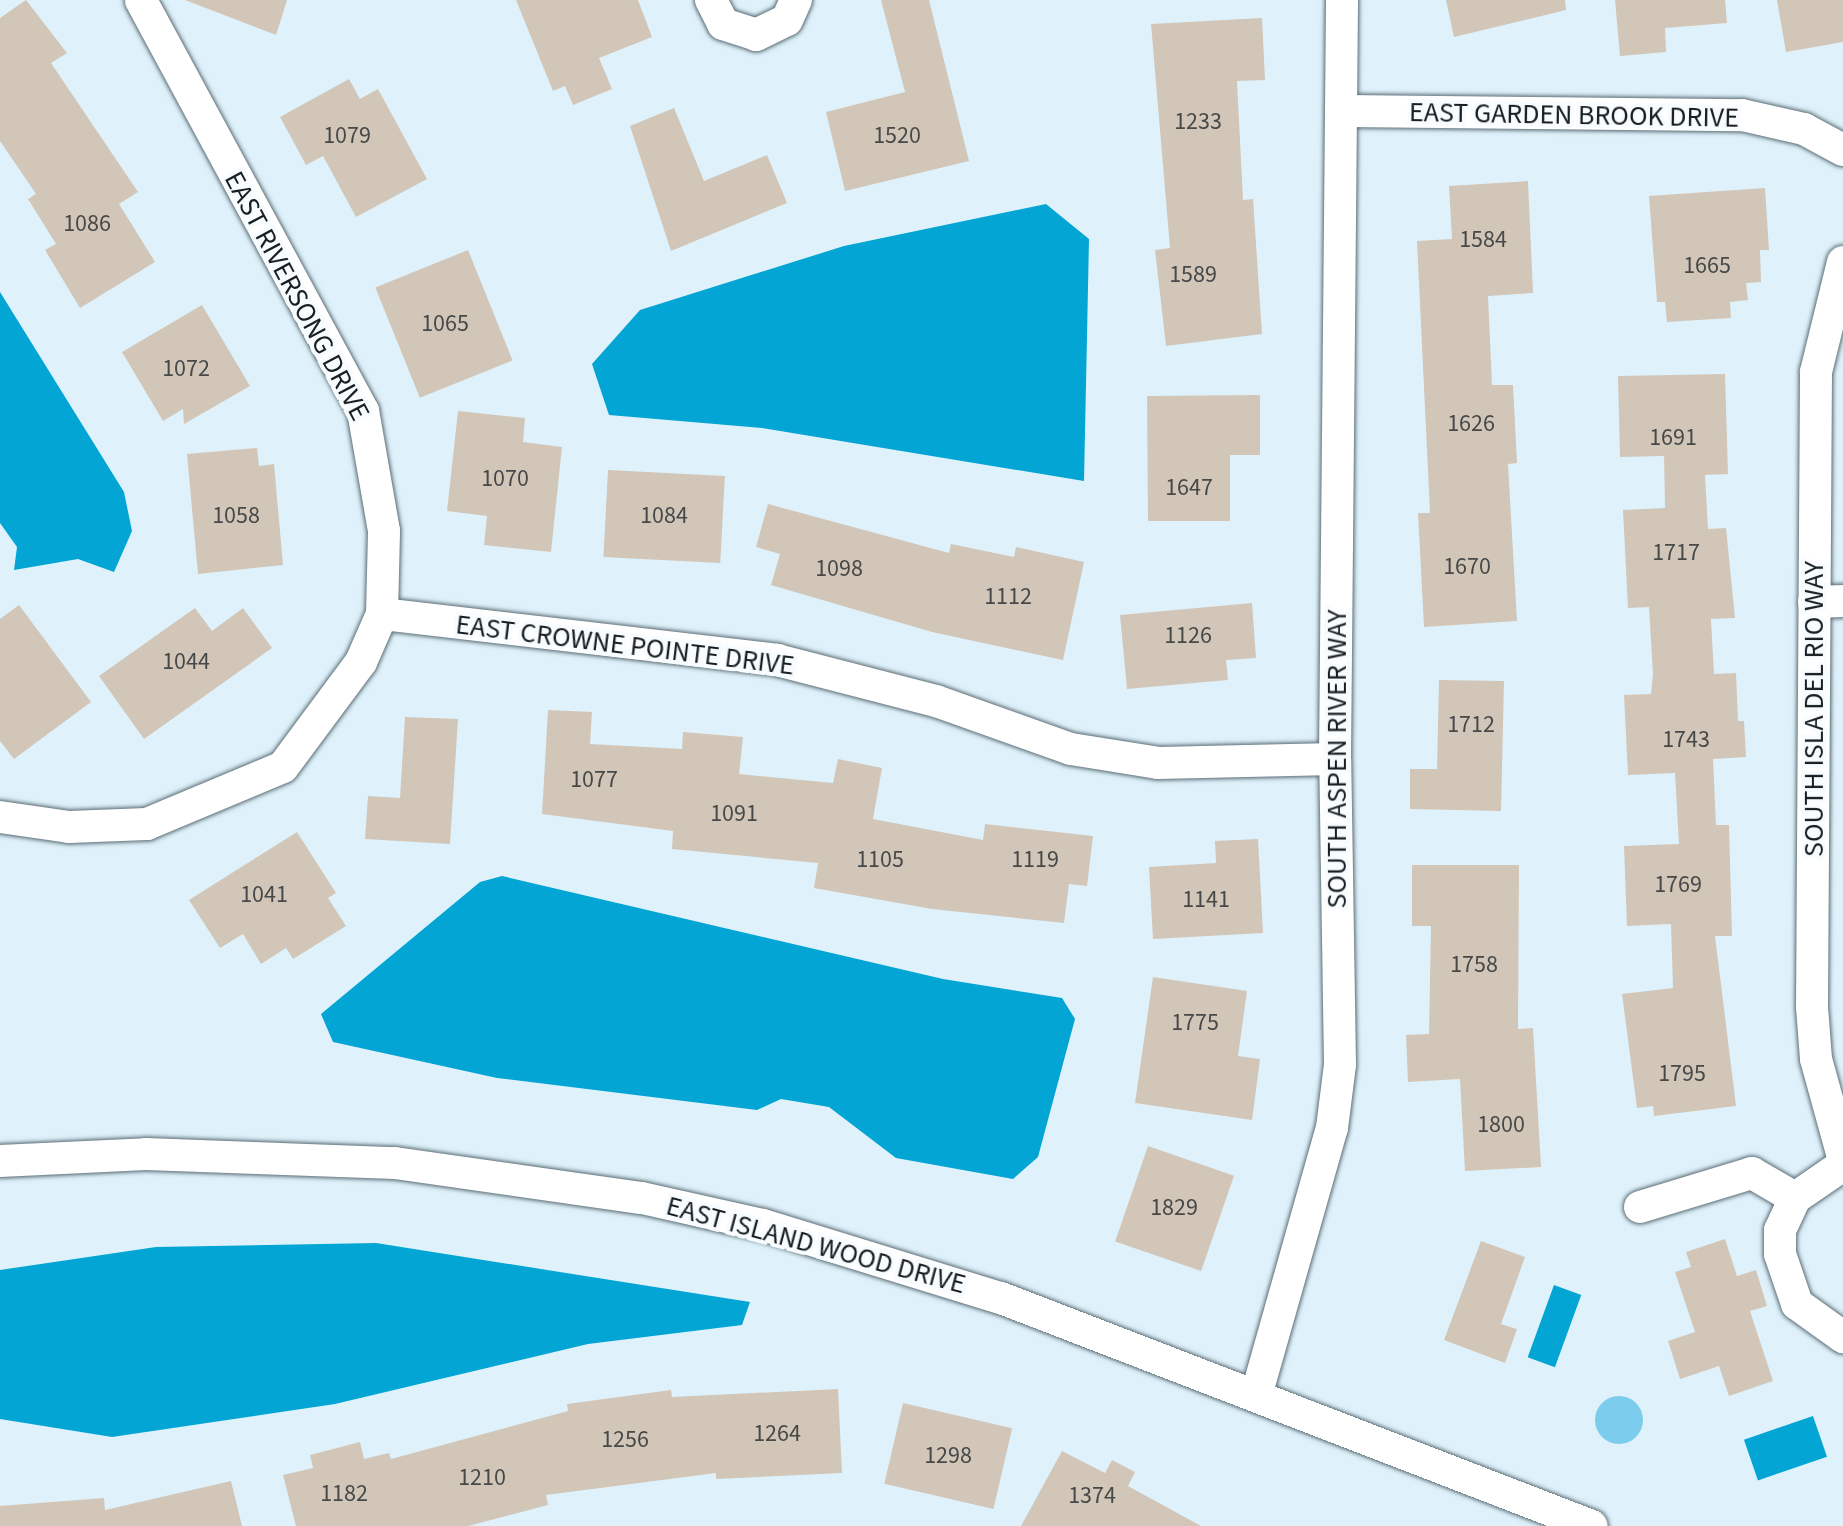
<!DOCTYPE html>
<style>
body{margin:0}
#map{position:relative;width:1843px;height:1526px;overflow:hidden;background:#dff2fb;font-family:"Source Sans 3",sans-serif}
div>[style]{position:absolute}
.green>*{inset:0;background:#7ccced}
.round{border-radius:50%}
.water>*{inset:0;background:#02a5d3;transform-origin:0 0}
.building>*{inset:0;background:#d2c6b8;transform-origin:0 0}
.roads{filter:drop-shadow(0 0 2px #5c6d75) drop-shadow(0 0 2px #5c6d75)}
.minor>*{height:32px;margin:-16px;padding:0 16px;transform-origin:16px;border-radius:16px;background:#fff}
span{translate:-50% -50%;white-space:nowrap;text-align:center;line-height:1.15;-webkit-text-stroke:8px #f8fcfe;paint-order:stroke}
.number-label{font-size:24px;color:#464948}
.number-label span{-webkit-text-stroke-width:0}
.street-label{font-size:28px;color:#181f22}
</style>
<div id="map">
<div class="green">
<i class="round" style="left:1595px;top:1396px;width:48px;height:48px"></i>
</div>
<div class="water">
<i style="clip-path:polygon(1046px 204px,1089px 239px,1084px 481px,762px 428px,609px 415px,592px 364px,640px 310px,844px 246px)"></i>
<i style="clip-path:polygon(0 292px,124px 492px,132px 531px,114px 572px,78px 559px,14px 570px,17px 547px,0 523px)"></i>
<i style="clip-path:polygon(502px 876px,943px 979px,1062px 998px,1075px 1019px,1038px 1157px,1013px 1179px,896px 1158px,829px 1107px,781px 1099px,757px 1110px,497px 1078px,333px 1042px,321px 1014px,480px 882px)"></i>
<i style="clip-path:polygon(376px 1243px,750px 1302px,742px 1325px,588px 1344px,335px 1404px,112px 1437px,0 1419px,0 1270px,156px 1247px)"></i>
<i style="left:1554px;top:1285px;width:29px;height:77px;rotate:20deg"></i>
<i style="left:1813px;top:1416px;width:43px;height:73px;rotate:71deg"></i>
</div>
<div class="building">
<i style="clip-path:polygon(26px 0,67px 53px,51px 63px,138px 192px,119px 204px,155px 262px,80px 308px,45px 250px,56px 244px,28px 199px,36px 194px,0 141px,0 18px)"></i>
<i style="clip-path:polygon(185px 0,287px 0,276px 35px)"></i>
<i style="clip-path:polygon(516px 0,638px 0,652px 37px,599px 58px,612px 89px,573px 105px,565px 86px,553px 91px)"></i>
<i style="clip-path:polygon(881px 0,929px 0,969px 161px,845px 191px,826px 112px,905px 92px)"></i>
<i style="clip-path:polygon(1446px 0,1565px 0,1566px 10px,1454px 37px)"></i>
<i style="clip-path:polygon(1615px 0,1725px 0,1727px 23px,1665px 28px,1666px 52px,1620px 56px)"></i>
<i style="clip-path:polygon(1777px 0,1843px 0,1843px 42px,1786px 52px)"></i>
<i style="clip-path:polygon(1262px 18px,1265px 80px,1237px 81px,1243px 200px,1253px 199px,1262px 334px,1166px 346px,1155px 250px,1170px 248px,1151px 24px)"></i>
<i style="clip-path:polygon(349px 79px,360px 99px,378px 89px,427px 179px,356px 217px,323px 156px,306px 165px,280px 117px)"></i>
<i style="clip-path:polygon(674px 108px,704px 181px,767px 155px,787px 203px,671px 251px,630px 126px)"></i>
<i style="clip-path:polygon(1528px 181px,1533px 293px,1488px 296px,1492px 385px,1513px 385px,1517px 463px,1508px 464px,1517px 621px,1424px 627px,1418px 513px,1430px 513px,1417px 241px,1452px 239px,1449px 186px)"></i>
<i style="clip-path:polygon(1765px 188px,1769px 250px,1760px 250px,1761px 282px,1746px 283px,1748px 300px,1730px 302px,1731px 318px,1667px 322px,1665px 302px,1657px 302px,1649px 196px)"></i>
<i style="left:468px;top:250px;width:119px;height:100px;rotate:68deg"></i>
<i style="clip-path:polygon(202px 305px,250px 386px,184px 424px,183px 409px,163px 421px,122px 352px)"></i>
<i style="clip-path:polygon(1725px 374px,1728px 474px,1705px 475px,1708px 529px,1726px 528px,1735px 618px,1711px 619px,1714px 674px,1736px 673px,1738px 721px,1744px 721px,1746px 757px,1713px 759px,1716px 825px,1729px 825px,1732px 936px,1715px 936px,1736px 1106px,1654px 1116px,1653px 1106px,1637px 1108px,1622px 994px,1673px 988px,1671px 924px,1627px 926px,1624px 846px,1679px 844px,1675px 773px,1628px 775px,1624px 695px,1651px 694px,1653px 674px,1649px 607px,1628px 608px,1623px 510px,1665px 508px,1664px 456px,1620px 457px,1618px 376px)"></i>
<i style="clip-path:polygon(1260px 395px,1260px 455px,1230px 455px,1230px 521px,1148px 521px,1147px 396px)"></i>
<i style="clip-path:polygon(458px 411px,525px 418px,523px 442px,562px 447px,551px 552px,484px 545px,487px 516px,447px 511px)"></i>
<i style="clip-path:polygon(257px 448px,259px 466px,274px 464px,283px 565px,198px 574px,187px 454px)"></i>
<i style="left:608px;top:470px;width:117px;height:87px;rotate:3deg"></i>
<i style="clip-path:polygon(768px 504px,949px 553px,951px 544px,1014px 557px,1016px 547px,1084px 562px,1063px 660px,932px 632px,771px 585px,780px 554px,756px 547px)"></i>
<i style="clip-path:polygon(1252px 603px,1256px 658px,1226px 660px,1228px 680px,1127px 689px,1120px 615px)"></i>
<i style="clip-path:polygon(19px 605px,91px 702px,14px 759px,0 741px,0 619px)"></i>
<i style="clip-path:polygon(195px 608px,212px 631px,243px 608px,272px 648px,144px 739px,99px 676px)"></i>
<i style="clip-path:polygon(1439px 680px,1504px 681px,1501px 811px,1410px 809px,1410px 769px,1437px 769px)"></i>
<i style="clip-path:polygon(548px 710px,592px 712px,590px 744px,682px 749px,683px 732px,743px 737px,739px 774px,833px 783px,838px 759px,882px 768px,873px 819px,983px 840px,985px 824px,1093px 836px,1087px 886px,1069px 884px,1064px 923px,932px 909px,814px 888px,818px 863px,672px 849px,673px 831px,542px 814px)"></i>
<i style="clip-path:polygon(405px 717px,458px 719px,450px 844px,365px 839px,368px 796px,400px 798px)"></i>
<i style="clip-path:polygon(297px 832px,336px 893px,328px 898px,346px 926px,293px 959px,286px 948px,261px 964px,243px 934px,220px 948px,189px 900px)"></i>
<i style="clip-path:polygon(1258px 839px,1263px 933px,1153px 939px,1149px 867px,1216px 863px,1215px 841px)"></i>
<i style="clip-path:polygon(1412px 865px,1519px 865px,1518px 1029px,1533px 1028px,1541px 1167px,1465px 1171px,1460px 1079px,1408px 1082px,1406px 1035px,1429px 1034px,1431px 926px,1412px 926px)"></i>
<i style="clip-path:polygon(1153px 977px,1247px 991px,1238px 1056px,1260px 1059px,1252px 1120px,1135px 1103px)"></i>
<i style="left:1148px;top:1146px;width:91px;height:101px;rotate:19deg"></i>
<i style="clip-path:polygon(1725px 1239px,1737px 1276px,1756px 1270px,1767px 1306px,1750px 1311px,1773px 1381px,1729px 1396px,1719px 1366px,1680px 1379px,1668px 1341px,1695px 1332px,1675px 1272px,1691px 1267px,1686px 1252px)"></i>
<i style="clip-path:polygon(1481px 1241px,1525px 1257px,1501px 1324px,1517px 1329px,1505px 1363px,1444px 1340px)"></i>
<i style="clip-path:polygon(838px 1389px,842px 1473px,716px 1479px,716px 1473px,546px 1495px,548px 1505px,468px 1526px,296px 1526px,283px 1475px,313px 1468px,310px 1455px,360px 1442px,364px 1459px,389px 1453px,391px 1459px,568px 1411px,567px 1404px,671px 1390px,672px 1397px)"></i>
<i style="left:903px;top:1403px;width:112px;height:83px;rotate:13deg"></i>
<i style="clip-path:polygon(1062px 1451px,1105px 1473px,1112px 1460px,1135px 1472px,1128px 1486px,1201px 1526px,1021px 1526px)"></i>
<i style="clip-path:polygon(231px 1481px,242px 1526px,0 1526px,0 1506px,104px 1498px,105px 1510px)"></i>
</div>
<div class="roads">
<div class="minor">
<i style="left:711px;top:0;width:27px;rotate:63deg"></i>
<i style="left:723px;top:24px;width:35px;rotate:18deg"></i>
<i style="left:756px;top:35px;width:34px;rotate:-26deg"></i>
<i style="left:787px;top:20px;width:22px;rotate:-66deg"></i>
<i style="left:1346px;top:111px;width:396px;rotate:0.6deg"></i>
<i style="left:1742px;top:115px;width:64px;rotate:12.7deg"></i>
<i style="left:1804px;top:129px;width:44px;rotate:28.3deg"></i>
<i style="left:1843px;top:262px;width:113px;rotate:103.8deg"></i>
<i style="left:1816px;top:372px;width:635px;rotate:90.36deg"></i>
<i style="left:1812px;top:1007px;width:52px;rotate:85.6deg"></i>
<i style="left:1816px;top:1059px;width:102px;rotate:74.6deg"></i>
<i style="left:1814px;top:602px;width:29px;rotate:-2deg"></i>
<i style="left:382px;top:614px;width:398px;rotate:6.6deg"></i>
<i style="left:777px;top:660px;width:164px;rotate:14.5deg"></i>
<i style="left:936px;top:701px;width:143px;rotate:19.6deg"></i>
<i style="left:1071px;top:749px;width:88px;rotate:9.1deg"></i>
<i style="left:1158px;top:763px;width:177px;rotate:-1.3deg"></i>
<i style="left:0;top:817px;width:70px;rotate:8.2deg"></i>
<i style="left:69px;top:827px;width:78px;rotate:-2.2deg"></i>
<i style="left:147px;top:824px;width:147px;rotate:-22.7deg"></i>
<i style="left:283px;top:767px;width:131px;rotate:-53.4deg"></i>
<i style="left:361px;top:662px;width:52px;rotate:-66.4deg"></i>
<i style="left:382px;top:614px;width:83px;rotate:-88.6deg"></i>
<i style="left:384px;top:531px;width:122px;rotate:-99.9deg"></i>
<i style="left:363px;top:411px;width:467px;rotate:-118.4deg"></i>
<i style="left:0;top:1161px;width:146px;rotate:-2.7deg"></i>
<i style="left:146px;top:1154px;width:249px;rotate:2.1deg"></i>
<i style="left:395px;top:1163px;width:249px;rotate:8.1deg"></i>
<i style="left:642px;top:1198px;width:124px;rotate:12.6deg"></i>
<i style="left:763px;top:1225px;width:249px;rotate:17.1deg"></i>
<i style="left:1001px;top:1298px;width:633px;rotate:21.1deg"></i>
<i style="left:1843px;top:1165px;width:58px;rotate:145.5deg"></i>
<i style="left:1795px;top:1198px;width:35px;rotate:115deg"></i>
<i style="left:1780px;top:1230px;width:24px;rotate:90deg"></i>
<i style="left:1780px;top:1254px;width:53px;rotate:71.2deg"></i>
<i style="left:1797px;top:1304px;width:57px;rotate:35.7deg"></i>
<i style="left:1640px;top:1207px;width:117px;rotate:-16.9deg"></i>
<i style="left:1752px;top:1173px;width:50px;rotate:30.2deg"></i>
<i style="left:1256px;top:1396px;width:279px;rotate:-74.2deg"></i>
<i style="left:1332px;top:1128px;width:64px;rotate:-82.8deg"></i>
<i style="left:1340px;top:1065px;width:306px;rotate:-90.9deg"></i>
<i style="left:1335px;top:759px;width:759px;rotate:-89.47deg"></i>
</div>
</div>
<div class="number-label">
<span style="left:1198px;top:122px">1233</span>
<span style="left:347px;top:136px">1079</span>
<span style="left:897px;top:136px">1520</span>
<span style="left:87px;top:224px">1086</span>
<span style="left:1483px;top:240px">1584</span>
<span style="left:1707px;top:266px">1665</span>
<span style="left:1193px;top:275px">1589</span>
<span style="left:445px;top:324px">1065</span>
<span style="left:186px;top:369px">1072</span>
<span style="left:1471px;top:424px">1626</span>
<span style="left:1673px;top:438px">1691</span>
<span style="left:505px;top:479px">1070</span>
<span style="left:1189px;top:488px">1647</span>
<span style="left:236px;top:516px">1058</span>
<span style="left:664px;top:516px">1084</span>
<span style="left:1676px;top:553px">1717</span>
<span style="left:1467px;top:567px">1670</span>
<span style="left:839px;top:569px">1098</span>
<span style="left:1008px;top:597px">1112</span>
<span style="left:1188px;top:636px">1126</span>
<span style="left:186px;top:662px">1044</span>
<span style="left:1471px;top:725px">1712</span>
<span style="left:1686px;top:740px">1743</span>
<span style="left:594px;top:780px">1077</span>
<span style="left:734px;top:814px">1091</span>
<span style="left:880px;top:860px">1105</span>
<span style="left:1035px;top:860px">1119</span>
<span style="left:1678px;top:885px">1769</span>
<span style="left:264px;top:895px">1041</span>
<span style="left:1206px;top:900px">1141</span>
<span style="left:1474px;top:965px">1758</span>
<span style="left:1195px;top:1023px">1775</span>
<span style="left:1682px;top:1074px">1795</span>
<span style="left:1501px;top:1125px">1800</span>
<span style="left:1174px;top:1208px">1829</span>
<span style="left:777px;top:1434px">1264</span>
<span style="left:625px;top:1440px">1256</span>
<span style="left:948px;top:1456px">1298</span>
<span style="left:482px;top:1478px">1210</span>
<span style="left:344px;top:1494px">1182</span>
<span style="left:1092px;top:1496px">1374</span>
</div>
<div class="street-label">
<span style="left:1574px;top:115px;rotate:1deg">EAST GARDEN BROOK DRIVE</span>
<span style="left:297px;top:296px;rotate:62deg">EAST RIVERSONG DRIVE</span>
<span style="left:625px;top:645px;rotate:7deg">EAST CROWNE POINTE DRIVE</span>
<span style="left:1814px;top:709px;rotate:-90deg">SOUTH ISLA DEL RIO WAY</span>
<span style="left:1337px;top:759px;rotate:-90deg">SOUTH ASPEN RIVER WAY</span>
<span style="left:816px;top:1245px;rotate:15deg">EAST ISLAND WOOD DRIVE</span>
</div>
</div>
